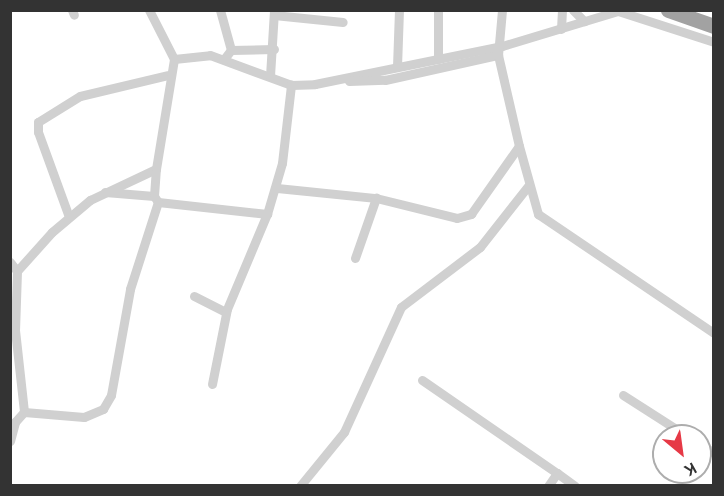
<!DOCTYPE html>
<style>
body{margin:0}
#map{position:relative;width:724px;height:496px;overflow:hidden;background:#fff;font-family:Overpass,sans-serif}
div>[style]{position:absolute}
.minor>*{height:9px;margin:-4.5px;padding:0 4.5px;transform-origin:4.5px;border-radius:4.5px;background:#d0d0d0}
.trunk>*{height:15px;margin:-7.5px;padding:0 7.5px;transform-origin:7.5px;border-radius:7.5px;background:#a2a2a2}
span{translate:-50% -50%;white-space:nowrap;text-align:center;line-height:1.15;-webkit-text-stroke:6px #fff;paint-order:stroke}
.frame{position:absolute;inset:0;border:12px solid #333;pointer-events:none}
.north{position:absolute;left:652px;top:424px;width:60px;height:60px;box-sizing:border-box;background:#fff;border:2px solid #adadad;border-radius:50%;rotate:151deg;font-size:16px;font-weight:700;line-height:24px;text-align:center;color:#333}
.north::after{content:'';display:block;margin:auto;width:21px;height:27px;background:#e63946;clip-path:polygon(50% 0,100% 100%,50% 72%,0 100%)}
</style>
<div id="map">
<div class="minor">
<i style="left:72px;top:10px;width:5px;rotate:68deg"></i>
<i style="left:220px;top:10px;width:41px;rotate:74.6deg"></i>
<i style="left:573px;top:10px;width:16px;rotate:45deg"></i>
<i style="left:274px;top:15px;width:69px;rotate:5.8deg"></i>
<i style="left:561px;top:29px;width:19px;rotate:-87deg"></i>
<i style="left:174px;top:59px;width:36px;rotate:-6deg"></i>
<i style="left:210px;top:55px;width:86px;rotate:20.3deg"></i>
<i style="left:291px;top:85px;width:24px;rotate:-2deg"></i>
<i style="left:315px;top:84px;width:191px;rotate:-11.5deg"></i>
<i style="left:502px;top:46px;width:121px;rotate:-16.8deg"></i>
<i style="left:618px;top:11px;width:101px;rotate:17.9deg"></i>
<i style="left:224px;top:59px;width:11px;rotate:-52deg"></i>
<i style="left:231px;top:50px;width:43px;rotate:-1.3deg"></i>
<i style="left:438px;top:59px;width:49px;rotate:-90deg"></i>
<i style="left:397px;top:67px;width:57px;rotate:-88deg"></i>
<i style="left:270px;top:76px;width:66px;rotate:-86.5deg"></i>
<i style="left:349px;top:81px;width:36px;rotate:-2deg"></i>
<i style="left:385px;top:80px;width:116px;rotate:-12.5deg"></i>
<i style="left:519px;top:146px;width:71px;rotate:74.4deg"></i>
<i style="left:538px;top:214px;width:212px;rotate:34.1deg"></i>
<i style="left:277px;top:188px;width:100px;rotate:5.8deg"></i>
<i style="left:376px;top:198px;width:83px;rotate:13.9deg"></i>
<i style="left:457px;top:218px;width:15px;rotate:-16deg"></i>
<i style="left:471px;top:214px;width:83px;rotate:-54.8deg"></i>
<i style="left:519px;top:146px;width:93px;rotate:-103deg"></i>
<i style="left:498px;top:55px;width:45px;rotate:-84.9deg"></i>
<i style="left:105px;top:192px;width:49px;rotate:4.7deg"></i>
<i style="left:158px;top:202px;width:110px;rotate:6.3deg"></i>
<i style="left:267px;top:214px;width:53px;rotate:-73.6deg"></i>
<i style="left:282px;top:163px;width:79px;rotate:-83.4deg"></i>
<i style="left:69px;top:217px;width:90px;rotate:-110deg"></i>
<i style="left:38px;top:132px;width:10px;rotate:-90deg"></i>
<i style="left:38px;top:122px;width:49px;rotate:-31.8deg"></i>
<i style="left:80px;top:96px;width:90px;rotate:-13.4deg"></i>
<i style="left:355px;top:258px;width:64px;rotate:-70.7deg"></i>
<i style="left:10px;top:262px;width:11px;rotate:52deg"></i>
<i style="left:17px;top:271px;width:52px;rotate:-48.1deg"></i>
<i style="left:52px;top:232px;width:50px;rotate:-40.1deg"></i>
<i style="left:90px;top:200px;width:73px;rotate:-25.2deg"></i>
<i style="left:17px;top:271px;width:59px;rotate:91.9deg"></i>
<i style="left:15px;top:330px;width:82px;rotate:83.7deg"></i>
<i style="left:194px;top:296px;width:36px;rotate:27deg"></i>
<i style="left:422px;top:380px;width:164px;rotate:34.6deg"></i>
<i style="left:212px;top:384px;width:76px;rotate:-78.7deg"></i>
<i style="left:227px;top:309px;width:103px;rotate:-67.2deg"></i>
<i style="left:623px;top:395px;width:76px;rotate:32.6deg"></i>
<i style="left:10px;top:441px;width:20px;rotate:-75deg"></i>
<i style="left:15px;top:422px;width:13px;rotate:-48deg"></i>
<i style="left:24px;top:412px;width:60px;rotate:4.8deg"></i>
<i style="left:84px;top:417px;width:21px;rotate:-23deg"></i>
<i style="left:103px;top:409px;width:16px;rotate:-60deg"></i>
<i style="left:111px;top:395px;width:108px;rotate:-79.8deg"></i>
<i style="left:130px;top:289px;width:91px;rotate:-72.2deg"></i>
<i style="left:158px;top:202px;width:7px;rotate:-124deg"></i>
<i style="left:154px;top:196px;width:27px;rotate:-86deg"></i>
<i style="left:156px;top:169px;width:111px;rotate:-80.7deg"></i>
<i style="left:174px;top:59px;width:55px;rotate:-117deg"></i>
<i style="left:700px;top:444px;width:17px;rotate:33deg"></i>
<i style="left:300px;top:486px;width:70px;rotate:-50.8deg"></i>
<i style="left:344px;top:432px;width:137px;rotate:-65.5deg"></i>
<i style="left:401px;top:307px;width:99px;rotate:-37.2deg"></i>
<i style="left:480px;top:247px;width:78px;rotate:-51.8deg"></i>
<i style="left:548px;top:486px;width:16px;rotate:-55deg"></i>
<i style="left:557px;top:473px;width:22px;rotate:36deg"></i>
</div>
<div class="trunk">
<i style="left:668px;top:10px;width:49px;rotate:19.2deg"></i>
</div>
<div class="frame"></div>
<div class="north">K</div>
</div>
